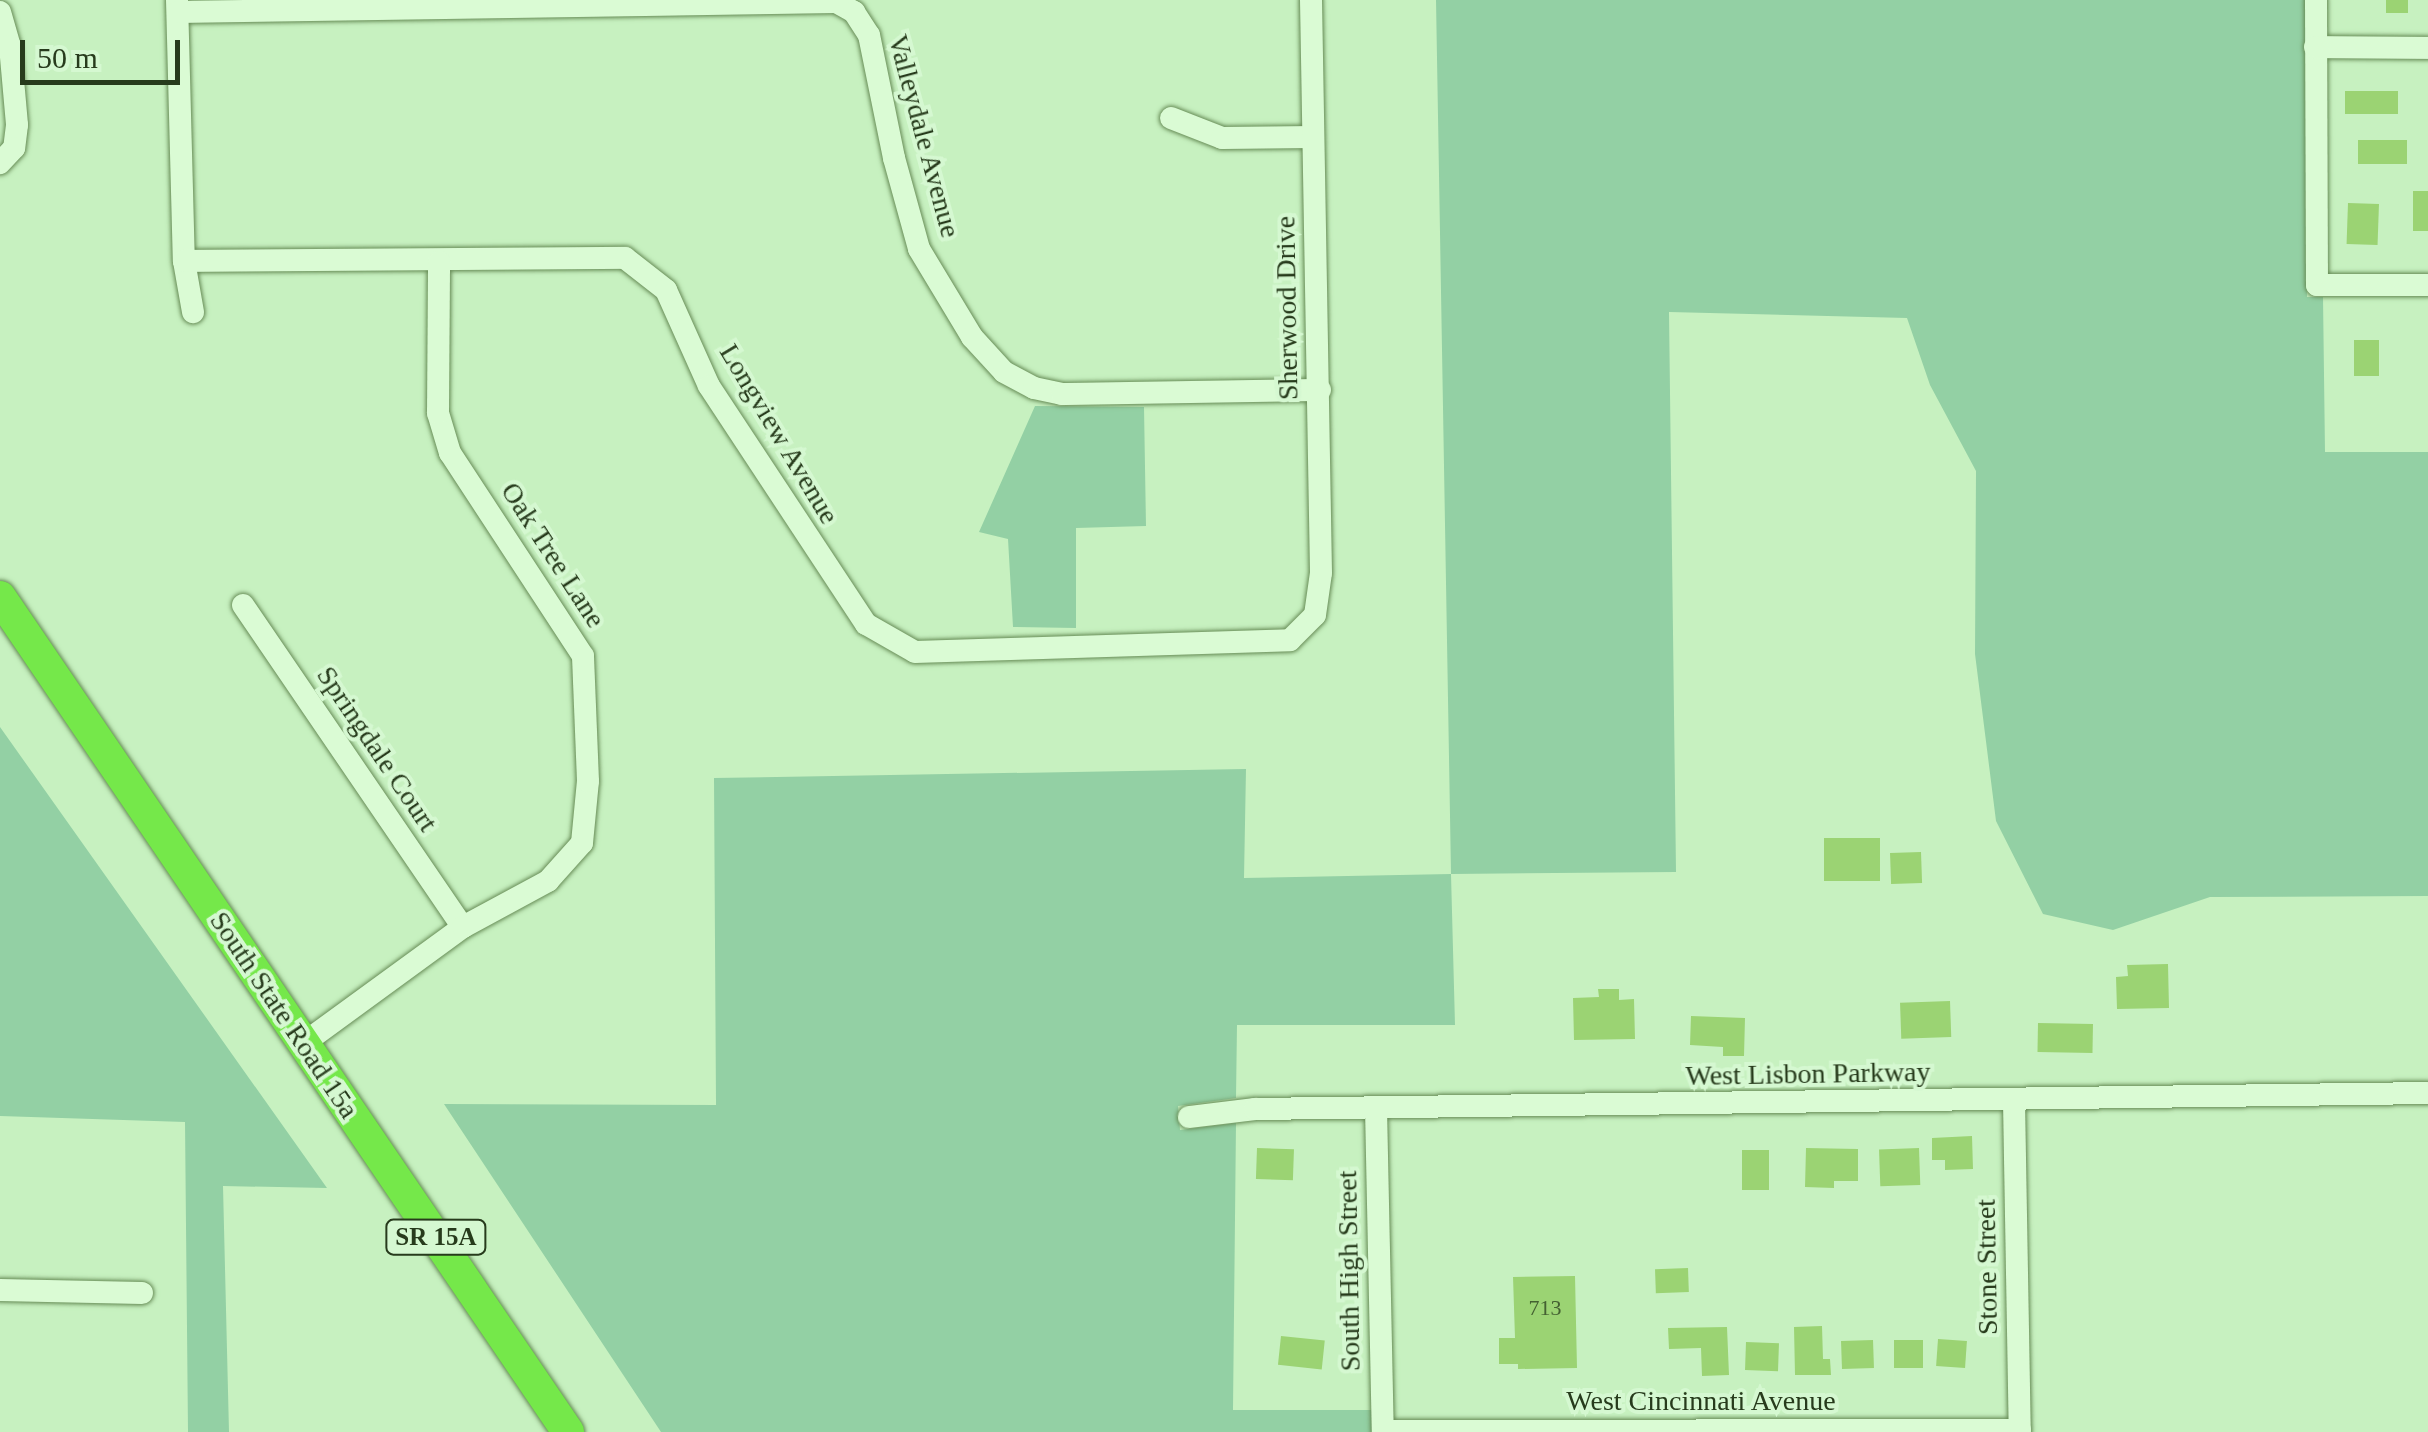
<!DOCTYPE html>
<style>
body{margin:0}
#map{position:relative;width:2428px;height:1432px;overflow:hidden;background:#c7f1c0;font-family:"Times New Roman",serif}
div>[style]{position:absolute}
.green>*{inset:0;background:#93d0a4}
.building>*{inset:0;background:#9bd373;transform-origin:0 0}
.roads{filter:drop-shadow(0 0 2px #678c56) drop-shadow(0 0 2px #678c56)}
.minor>*{height:22px;margin:-11px;padding:0 11px;transform-origin:11px;border-radius:11px;background:#dafbd4}
.highway>*{height:32px;margin:-16px;padding:0 16px;transform-origin:16px;border-radius:16px;background:#75e84a}
span{translate:-50% -50%;white-space:nowrap;text-align:center;line-height:1.15;-webkit-text-stroke:8px #d5f8d1;paint-order:stroke}
.number-label{font-size:22px;color:#446132}
.number-label span{-webkit-text-stroke-width:0}
.shield-label span{padding:2px 8px;background:#d5f8d1;border:2px solid;border-radius:8px;-webkit-text-stroke-width:0}
.shield-label{font-size:25px;color:#273b1c;font-weight:700}
.street-label{font-size:28px;color:#273b1c}
.scale{position:absolute;left:20px;top:40px;width:160px;height:45px;box-sizing:border-box;border:5px solid #273b1c;border-top:0;padding-left:12px;font-size:30px;line-height:35px;white-space:nowrap;color:#273b1c;-webkit-text-stroke:8px #d5f8d1;paint-order:stroke}
</style>
<div id="map">
<div class="green">
<i style="clip-path:polygon(1436px 0,2305px 0,2307px 297px,2323px 297px,2325px 452px,2428px 452px,2428px 896px,2210px 897px,2113px 930px,2043px 914px,1996px 821px,1975px 654px,1976px 471px,1930px 385px,1907px 318px,1669px 312px,1676px 872px,1451px 874px,1455px 1025px,1237px 1025px,1236px 1098px,1178px 1106px,1180px 1130px,1236px 1123px,1233px 1410px,1372px 1410px,1372px 1432px,661px 1432px,444px 1104px,716px 1105px,714px 778px,1246px 769px,1244px 878px,1451px 874px)"></i>
<i style="clip-path:polygon(1035px 406px,1144px 407px,1146px 526px,1076px 528px,1076px 628px,1013px 627px,1008px 539px,979px 532px)"></i>
<i style="clip-path:polygon(0 727px,327px 1188px,223px 1186px,229px 1432px,188px 1432px,185px 1122px,0 1116px)"></i>
</div>
<div class="building">
<i style="left:2386px;top:0;width:22px;height:13px"></i>
<i style="left:2398px;top:91px;width:23px;height:53px;rotate:90deg"></i>
<i style="left:2358px;top:140px;width:49px;height:24px"></i>
<i style="left:2428px;top:191px;width:40px;height:15px;rotate:90deg"></i>
<i style="left:2348px;top:203px;width:31px;height:41px;rotate:2deg"></i>
<i style="left:2379px;top:340px;width:36px;height:25px;rotate:90deg"></i>
<i style="left:1824px;top:838px;width:56px;height:43px"></i>
<i style="left:1921px;top:852px;width:31px;height:31px;rotate:88deg"></i>
<i style="clip-path:polygon(2168px 964px,2169px 1008px,2117px 1009px,2116px 977px,2128px 976px,2127px 965px)"></i>
<i style="clip-path:polygon(1598px 989px,1619px 989px,1619px 1000px,1634px 999px,1635px 1039px,1574px 1040px,1573px 998px,1599px 997px)"></i>
<i style="left:1950px;top:1001px;width:36px;height:50px;rotate:88deg"></i>
<i style="clip-path:polygon(1691px 1016px,1745px 1018px,1744px 1056px,1723px 1056px,1723px 1047px,1690px 1045px)"></i>
<i style="left:2038px;top:1023px;width:55px;height:29px;rotate:1deg"></i>
<i style="clip-path:polygon(1972px 1136px,1973px 1169px,1945px 1170px,1945px 1160px,1932px 1160px,1932px 1138px)"></i>
<i style="left:1257px;top:1148px;width:37px;height:31px;rotate:2deg"></i>
<i style="clip-path:polygon(1806px 1148px,1858px 1149px,1858px 1181px,1834px 1181px,1834px 1188px,1805px 1187px)"></i>
<i style="left:1919px;top:1148px;width:37px;height:40px;rotate:88deg"></i>
<i style="left:1742px;top:1150px;width:27px;height:40px"></i>
<i style="left:1688px;top:1268px;width:24px;height:33px;rotate:88deg"></i>
<i style="clip-path:polygon(1575px 1276px,1577px 1368px,1518px 1369px,1518px 1364px,1499px 1364px,1499px 1338px,1515px 1338px,1513px 1277px)"></i>
<i style="clip-path:polygon(1822px 1326px,1823px 1359px,1830px 1359px,1831px 1375px,1795px 1375px,1794px 1327px)"></i>
<i style="clip-path:polygon(1727px 1327px,1729px 1375px,1702px 1376px,1701px 1348px,1669px 1349px,1668px 1328px)"></i>
<i style="left:1281px;top:1336px;width:44px;height:29px;rotate:6deg"></i>
<i style="left:1938px;top:1339px;width:29px;height:27px;rotate:4deg"></i>
<i style="left:1873px;top:1340px;width:28px;height:32px;rotate:88deg"></i>
<i style="left:1923px;top:1340px;width:28px;height:29px;rotate:90deg"></i>
<i style="left:1746px;top:1342px;width:33px;height:28px;rotate:2deg"></i>
</div>
<div class="roads">
<div class="minor">
<i style="left:177px;top:0;width:261px;rotate:88.5deg"></i>
<i style="left:184px;top:261px;width:52px;rotate:80deg"></i>
<i style="left:2316px;top:0;width:285px;rotate:89.8deg"></i>
<i style="left:2317px;top:285px;width:111px"></i>
<i style="left:0;top:12px;width:35px;rotate:74deg"></i>
<i style="left:10px;top:46px;width:79px;rotate:84.9deg"></i>
<i style="left:17px;top:125px;width:23px;rotate:97deg"></i>
<i style="left:14px;top:148px;width:21px;rotate:133deg"></i>
<i style="left:178px;top:12px;width:658px;rotate:-0.87deg"></i>
<i style="left:836px;top:2px;width:21px;rotate:29deg"></i>
<i style="left:854px;top:12px;width:27px;rotate:57deg"></i>
<i style="left:869px;top:35px;width:126px;rotate:78.5deg"></i>
<i style="left:894px;top:158px;width:94px;rotate:74.6deg"></i>
<i style="left:919px;top:249px;width:103px;rotate:58.9deg"></i>
<i style="left:972px;top:337px;width:47px;rotate:47.6deg"></i>
<i style="left:1004px;top:372px;width:34px;rotate:28deg"></i>
<i style="left:1034px;top:388px;width:29px;rotate:12deg"></i>
<i style="left:1062px;top:394px;width:258px;rotate:-0.9deg"></i>
<i style="left:2315px;top:47px;width:113px;rotate:0.5deg"></i>
<i style="left:1171px;top:118px;width:55px;rotate:21.4deg"></i>
<i style="left:1222px;top:138px;width:91px;rotate:-0.6deg"></i>
<i style="left:184px;top:261px;width:441px;rotate:-0.4deg"></i>
<i style="left:625px;top:258px;width:52px;rotate:38deg"></i>
<i style="left:666px;top:290px;width:105px;rotate:65.9deg"></i>
<i style="left:709px;top:386px;width:285px;rotate:56.6deg"></i>
<i style="left:866px;top:624px;width:56px;rotate:29.7deg"></i>
<i style="left:915px;top:652px;width:375px;rotate:-1.8deg"></i>
<i style="left:1290px;top:640px;width:35px;rotate:-45deg"></i>
<i style="left:1315px;top:615px;width:42px;rotate:-81.9deg"></i>
<i style="left:1321px;top:573px;width:573px;rotate:-91deg"></i>
<i style="left:243px;top:605px;width:390px;rotate:55.7deg"></i>
<i style="left:304px;top:1043px;width:197px;rotate:-36.1deg"></i>
<i style="left:463px;top:927px;width:97px;rotate:-28.4deg"></i>
<i style="left:548px;top:881px;width:51px;rotate:-48.2deg"></i>
<i style="left:582px;top:843px;width:62px;rotate:-84.5deg"></i>
<i style="left:588px;top:781px;width:125px;rotate:-92.3deg"></i>
<i style="left:583px;top:656px;width:243px;rotate:-123.2deg"></i>
<i style="left:450px;top:453px;width:42px;rotate:-106.7deg"></i>
<i style="left:438px;top:413px;width:151px;rotate:-89.6deg"></i>
<i style="left:2014px;top:1101px;width:331px;rotate:89deg"></i>
<i style="left:1376px;top:1108px;width:324px;rotate:88.8deg"></i>
<i style="left:1189px;top:1117px;width:66px;rotate:-6.9deg"></i>
<i style="left:1255px;top:1109px;width:1173px;rotate:-0.78deg"></i>
<i style="left:0;top:1290px;width:142px;rotate:1.2deg"></i>
<i style="left:1383px;top:1431px;width:637px;rotate:-0.09deg"></i>
</div>
<div class="highway">
<i style="left:0;top:597px;width:1010px;rotate:55.77deg"></i>
</div>
</div>
<div class="number-label">
<span style="left:1545px;top:1308px">713</span>
</div>
<div class="shield-label">
<span style="left:436px;top:1237px">SR 15A</span>
</div>
<div class="street-label">
<span style="left:924px;top:136px;rotate:75deg">Valleydale Avenue</span>
<span style="left:1287px;top:308px;rotate:-91deg">Sherwood Drive</span>
<span style="left:779px;top:434px;rotate:59deg">Longview Avenue</span>
<span style="left:553px;top:555px;rotate:57deg">Oak Tree Lane</span>
<span style="left:377px;top:749px;rotate:56deg">Springdale Court</span>
<span style="left:284px;top:1015px;rotate:56deg">South State Road 15a</span>
<span style="left:1808px;top:1074px;rotate:-1deg">West Lisbon Parkway</span>
<span style="left:1987px;top:1267px;rotate:-91deg">Stone Street</span>
<span style="left:1349px;top:1271px;rotate:-91deg">South High Street</span>
<span style="left:1701px;top:1401px">West Cincinnati Avenue</span>
</div>
<div class="scale">50 m</div>
</div>
